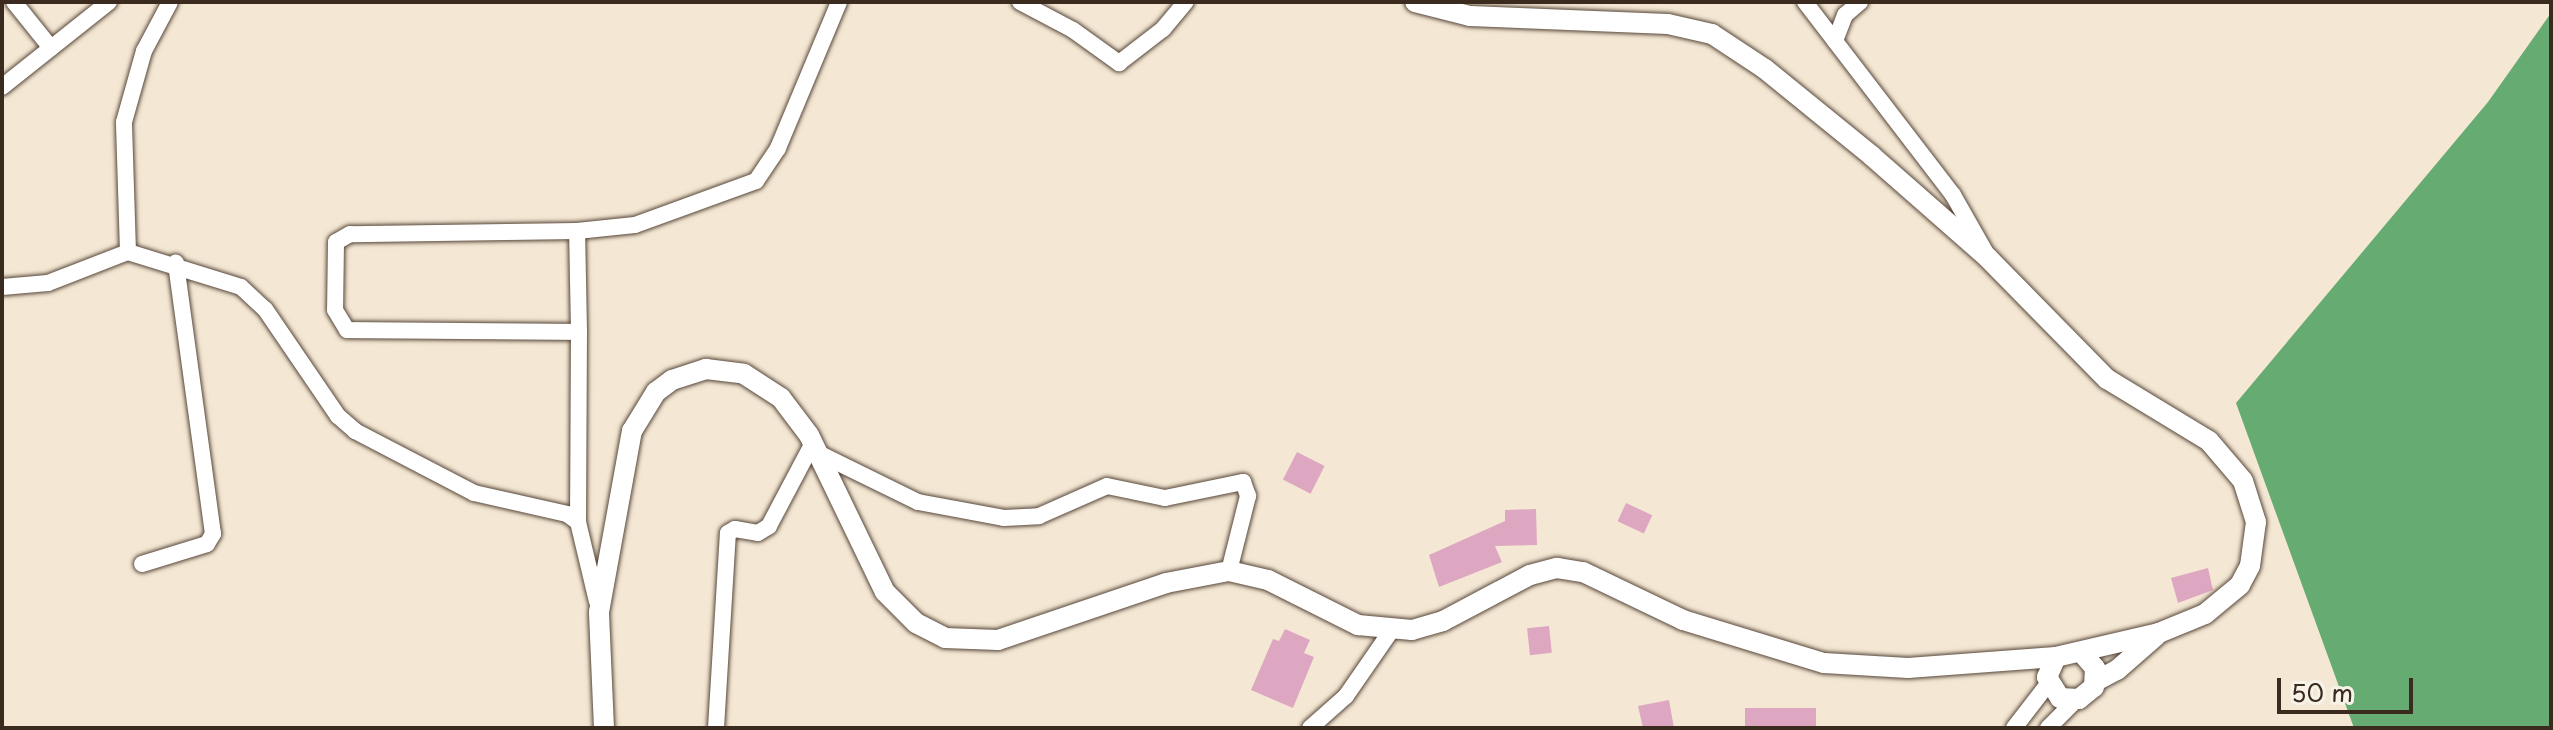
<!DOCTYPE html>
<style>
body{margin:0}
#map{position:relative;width:2553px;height:730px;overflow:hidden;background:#f4e8d4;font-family:"Playpen Sans",sans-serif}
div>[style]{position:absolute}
.forest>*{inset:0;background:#65ab72}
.building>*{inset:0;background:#dea7c1;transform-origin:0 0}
.roads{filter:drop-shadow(0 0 2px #574639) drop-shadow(0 0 2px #574639)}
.minor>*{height:16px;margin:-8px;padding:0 8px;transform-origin:8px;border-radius:8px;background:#fff}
.tertiary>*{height:20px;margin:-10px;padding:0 10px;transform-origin:10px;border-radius:10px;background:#fff}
span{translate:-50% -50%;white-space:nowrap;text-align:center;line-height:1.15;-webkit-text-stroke:8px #f7f3e8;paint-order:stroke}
.frame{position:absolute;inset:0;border:4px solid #3b2a1e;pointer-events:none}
.scale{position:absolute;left:2277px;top:678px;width:136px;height:36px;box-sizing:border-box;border:4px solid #3b2a1e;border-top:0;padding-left:10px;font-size:24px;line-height:28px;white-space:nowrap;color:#3b2a1e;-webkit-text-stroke:6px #f7f3e8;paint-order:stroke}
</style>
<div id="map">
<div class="forest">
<i style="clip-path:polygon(2551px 13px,2551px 728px,2354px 728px,2236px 403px,2488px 102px)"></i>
</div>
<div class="building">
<i style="left:1297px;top:452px;width:31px;height:31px;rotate:27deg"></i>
<i style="left:1626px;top:503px;width:29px;height:20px;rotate:25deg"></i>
<i style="clip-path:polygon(1536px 509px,1537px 545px,1495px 546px,1502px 562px,1439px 587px,1429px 555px,1505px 521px,1505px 510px)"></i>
<i style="clip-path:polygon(2208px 568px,2213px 590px,2178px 603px,2171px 578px)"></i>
<i style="left:1549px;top:626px;width:27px;height:22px;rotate:84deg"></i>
<i style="clip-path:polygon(1285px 629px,1310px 640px,1304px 653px,1314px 657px,1293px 708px,1251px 690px,1273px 639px,1279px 641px)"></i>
<i style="clip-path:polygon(1669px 700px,1674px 728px,1643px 728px,1638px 706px)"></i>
<i style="left:1745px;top:708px;width:71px;height:20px"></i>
</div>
<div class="roads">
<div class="minor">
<i style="left:14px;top:2px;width:59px;rotate:51.2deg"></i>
<i style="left:1020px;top:2px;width:60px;rotate:27.8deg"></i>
<i style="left:1073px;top:30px;width:57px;rotate:35.7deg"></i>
<i style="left:1119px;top:63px;width:56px;rotate:-37.7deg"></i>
<i style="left:1163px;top:29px;width:35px;rotate:-50deg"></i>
<i style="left:1805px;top:2px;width:243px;rotate:52.5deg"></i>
<i style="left:1953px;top:195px;width:67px;rotate:60.4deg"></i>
<i style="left:1835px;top:41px;width:28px;rotate:-69deg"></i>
<i style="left:1845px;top:15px;width:20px;rotate:-41deg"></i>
<i style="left:2px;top:87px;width:137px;rotate:-38.5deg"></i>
<i style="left:577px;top:231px;width:58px;rotate:-5.9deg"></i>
<i style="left:635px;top:225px;width:129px;rotate:-20deg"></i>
<i style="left:756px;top:181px;width:40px;rotate:-56deg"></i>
<i style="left:778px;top:148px;width:158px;rotate:-67.3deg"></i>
<i style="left:128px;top:252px;width:130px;rotate:-91.8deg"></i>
<i style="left:124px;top:122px;width:74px;rotate:-74.3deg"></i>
<i style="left:144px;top:51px;width:55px;rotate:-62deg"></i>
<i style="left:2px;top:287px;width:46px;rotate:-5deg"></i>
<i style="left:48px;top:283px;width:86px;rotate:-21.2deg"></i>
<i style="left:128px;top:252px;width:118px;rotate:17.2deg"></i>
<i style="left:241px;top:287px;width:33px;rotate:43deg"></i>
<i style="left:265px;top:309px;width:130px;rotate:55.7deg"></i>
<i style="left:338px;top:416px;width:23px;rotate:41deg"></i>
<i style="left:355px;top:431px;width:134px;rotate:27.5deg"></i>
<i style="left:474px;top:493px;width:95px;rotate:12.7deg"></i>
<i style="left:567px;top:514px;width:14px;rotate:36deg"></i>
<i style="left:578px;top:522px;width:82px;rotate:76.6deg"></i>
<i style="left:818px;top:453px;width:111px;rotate:26.1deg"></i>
<i style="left:918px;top:502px;width:87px;rotate:10.5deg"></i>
<i style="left:1004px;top:518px;width:35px;rotate:-3deg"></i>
<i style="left:1039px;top:516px;width:74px;rotate:-23.8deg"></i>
<i style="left:1107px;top:486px;width:59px;rotate:11.7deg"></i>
<i style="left:1165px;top:498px;width:80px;rotate:-11.6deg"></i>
<i style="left:1243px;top:482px;width:15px;rotate:70deg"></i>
<i style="left:1248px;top:496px;width:77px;rotate:104.2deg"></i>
<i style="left:578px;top:522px;width:190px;rotate:-89.7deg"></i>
<i style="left:579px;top:332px;width:101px;rotate:-91.1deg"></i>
<i style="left:577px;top:231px;width:227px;rotate:179.2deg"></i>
<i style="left:350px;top:234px;width:16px;rotate:150deg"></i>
<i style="left:336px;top:242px;width:68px;rotate:90.8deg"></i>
<i style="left:335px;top:310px;width:23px;rotate:59deg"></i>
<i style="left:347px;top:330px;width:232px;rotate:0.5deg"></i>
<i style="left:142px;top:564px;width:68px;rotate:-17.1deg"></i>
<i style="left:207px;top:544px;width:12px;rotate:-59deg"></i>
<i style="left:213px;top:534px;width:274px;rotate:-97.8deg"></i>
<i style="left:716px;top:728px;width:195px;rotate:-86.5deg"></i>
<i style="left:728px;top:533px;width:8px;rotate:-30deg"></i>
<i style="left:735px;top:529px;width:23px;rotate:10deg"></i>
<i style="left:758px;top:533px;width:13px;rotate:-32deg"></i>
<i style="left:769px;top:526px;width:94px;rotate:-62.1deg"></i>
<i style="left:1310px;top:728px;width:48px;rotate:-41.6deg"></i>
<i style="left:1346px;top:696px;width:79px;rotate:-55.3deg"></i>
<i style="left:2014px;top:728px;width:56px;rotate:-52.3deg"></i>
<i style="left:2048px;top:728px;width:38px;rotate:-45deg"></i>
</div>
<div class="tertiary">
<i style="left:1415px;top:2px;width:57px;rotate:14.3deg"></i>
<i style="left:1470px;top:16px;width:198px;rotate:2.3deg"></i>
<i style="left:1668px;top:24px;width:45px;rotate:12.8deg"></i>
<i style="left:1712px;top:34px;width:64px;rotate:33.4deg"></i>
<i style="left:1765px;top:69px;width:138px;rotate:39.1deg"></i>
<i style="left:1872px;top:156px;width:154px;rotate:41.3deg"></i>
<i style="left:1988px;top:258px;width:170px;rotate:45.5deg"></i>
<i style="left:2107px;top:379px;width:119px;rotate:31.3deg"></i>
<i style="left:2209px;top:441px;width:52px;rotate:49.6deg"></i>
<i style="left:2243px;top:481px;width:43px;rotate:72.4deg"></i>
<i style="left:2256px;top:522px;width:44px;rotate:97.8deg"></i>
<i style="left:2250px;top:566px;width:21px;rotate:118deg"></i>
<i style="left:2240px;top:585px;width:45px;rotate:140.4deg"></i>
<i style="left:2205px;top:614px;width:50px;rotate:157.6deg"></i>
<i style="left:2159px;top:633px;width:106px;rotate:166.9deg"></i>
<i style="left:2056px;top:657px;width:22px;rotate:114deg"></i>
<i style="left:2047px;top:677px;width:25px;rotate:58deg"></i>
<i style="left:2060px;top:698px;width:19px;rotate:3deg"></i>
<i style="left:2079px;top:699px;width:19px;rotate:-39deg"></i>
<i style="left:2094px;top:687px;width:19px;rotate:-87deg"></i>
<i style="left:2095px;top:668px;width:18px;rotate:-131deg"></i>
<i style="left:2096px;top:681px;width:24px;rotate:-28deg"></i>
<i style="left:2117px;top:670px;width:52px;rotate:-41.1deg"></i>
<i style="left:604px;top:728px;width:116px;rotate:-92.5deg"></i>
<i style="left:599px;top:612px;width:184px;rotate:-79.7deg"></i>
<i style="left:632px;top:431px;width:46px;rotate:-58.4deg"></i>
<i style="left:656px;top:392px;width:20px;rotate:-37deg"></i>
<i style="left:672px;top:380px;width:36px;rotate:-18deg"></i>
<i style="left:706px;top:369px;width:38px;rotate:7deg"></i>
<i style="left:744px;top:374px;width:44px;rotate:33deg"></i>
<i style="left:781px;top:398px;width:46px;rotate:52.9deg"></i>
<i style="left:809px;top:435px;width:174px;rotate:64.2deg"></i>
<i style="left:885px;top:592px;width:44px;rotate:45deg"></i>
<i style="left:916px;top:623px;width:33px;rotate:27deg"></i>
<i style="left:945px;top:638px;width:53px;rotate:2.2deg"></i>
<i style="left:998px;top:640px;width:177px;rotate:-18.7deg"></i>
<i style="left:1166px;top:583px;width:64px;rotate:-10.8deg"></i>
<i style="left:1229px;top:571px;width:40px;rotate:13deg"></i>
<i style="left:1268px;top:580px;width:101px;rotate:26.6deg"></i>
<i style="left:1358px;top:625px;width:54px;rotate:5.3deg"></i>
<i style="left:1412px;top:630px;width:32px;rotate:-16deg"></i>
<i style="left:1443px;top:621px;width:98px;rotate:-27.9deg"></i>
<i style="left:1530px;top:575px;width:28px;rotate:-15deg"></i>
<i style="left:1557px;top:568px;width:26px;rotate:9deg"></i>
<i style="left:1583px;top:572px;width:111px;rotate:25.6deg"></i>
<i style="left:1683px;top:620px;width:147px;rotate:17deg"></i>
<i style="left:1824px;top:663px;width:84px;rotate:3.4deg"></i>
<i style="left:1908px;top:668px;width:148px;rotate:-4.3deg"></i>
</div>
</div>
<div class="frame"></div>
<div class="scale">50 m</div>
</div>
